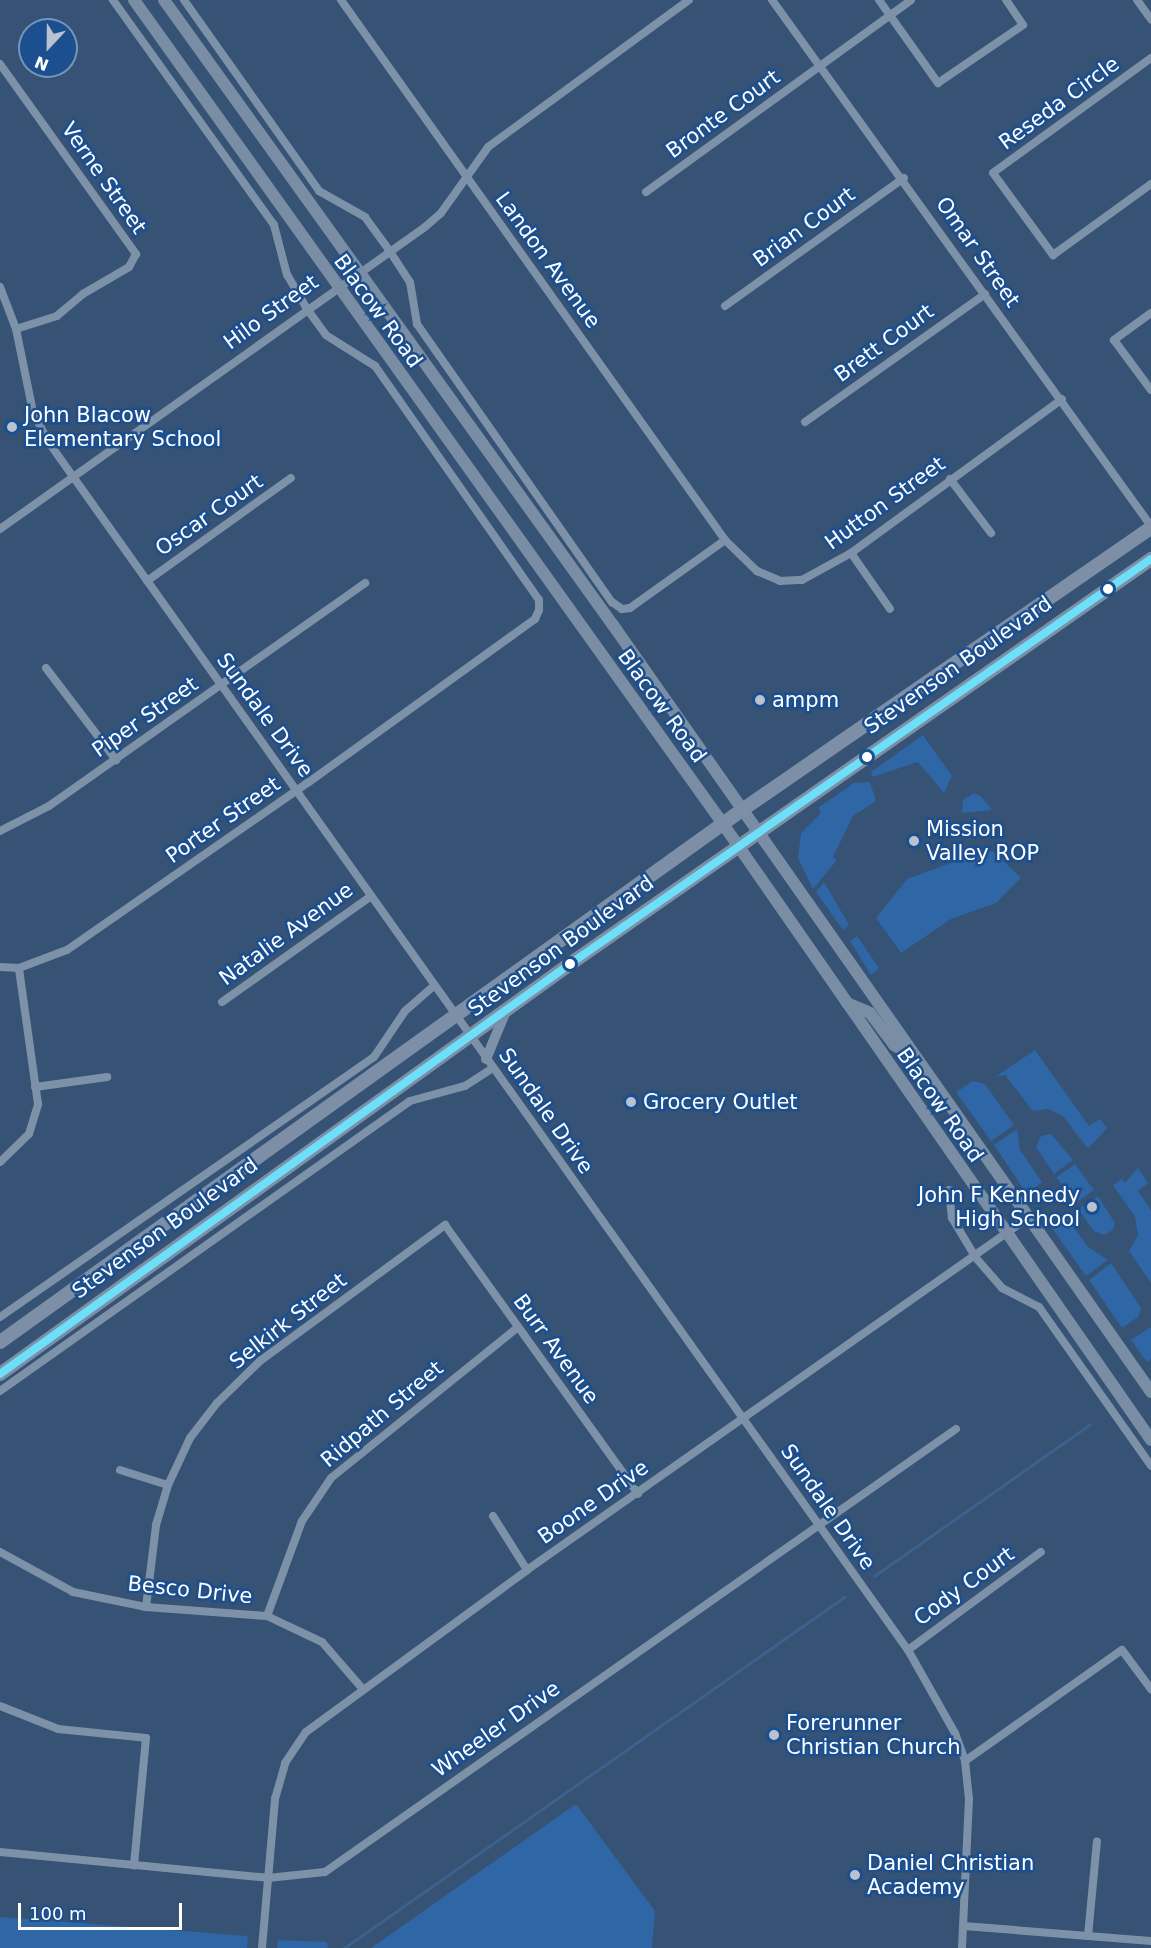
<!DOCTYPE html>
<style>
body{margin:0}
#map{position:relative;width:1151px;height:1948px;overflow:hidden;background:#365274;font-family:"DejaVu Sans",sans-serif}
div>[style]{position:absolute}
.green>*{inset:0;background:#2f66a5;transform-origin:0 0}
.stream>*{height:3px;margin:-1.5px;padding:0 1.5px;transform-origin:1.5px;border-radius:1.5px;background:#3b618d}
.minor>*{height:8px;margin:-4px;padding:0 4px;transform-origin:4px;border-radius:4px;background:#7d92a8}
.tertiary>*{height:10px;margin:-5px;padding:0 5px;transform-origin:5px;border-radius:5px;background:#7d92a8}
.secondary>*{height:12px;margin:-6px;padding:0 6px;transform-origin:6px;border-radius:6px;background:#798da4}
.primary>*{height:14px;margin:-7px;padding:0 7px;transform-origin:7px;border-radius:7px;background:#7d8ea7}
.bus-1>*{height:8px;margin:-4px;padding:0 4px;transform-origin:4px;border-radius:4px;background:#6ddff8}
.dots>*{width:16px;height:16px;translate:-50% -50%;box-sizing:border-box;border:3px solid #1b4f8f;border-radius:50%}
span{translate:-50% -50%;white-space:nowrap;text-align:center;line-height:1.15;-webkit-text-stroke:5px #1b4f8f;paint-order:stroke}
.street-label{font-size:21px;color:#fff}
.poi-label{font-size:21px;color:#fff}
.left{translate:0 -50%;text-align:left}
.right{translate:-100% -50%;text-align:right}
.north{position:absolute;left:18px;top:18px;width:60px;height:60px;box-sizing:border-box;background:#1b4f8f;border:2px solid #7695bc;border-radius:50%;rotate:202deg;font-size:16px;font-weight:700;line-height:24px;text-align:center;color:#fff}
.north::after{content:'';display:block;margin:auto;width:21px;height:27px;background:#b9c2ce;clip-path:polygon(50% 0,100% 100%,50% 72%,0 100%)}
.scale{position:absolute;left:18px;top:1903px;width:164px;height:27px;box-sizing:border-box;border:3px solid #fff;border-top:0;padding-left:8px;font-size:18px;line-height:21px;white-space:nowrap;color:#fff;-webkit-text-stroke:4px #1b4f8f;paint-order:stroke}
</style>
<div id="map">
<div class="green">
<i style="clip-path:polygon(923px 735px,952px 776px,944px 793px,918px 762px,872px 777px,871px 772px)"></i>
<i style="clip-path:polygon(870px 782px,876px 801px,853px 816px,833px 857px,837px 860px,813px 889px,798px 858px,801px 833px,821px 813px,818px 808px,854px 783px)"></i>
<i style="clip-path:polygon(974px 793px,981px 796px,992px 810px,962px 813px,963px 800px)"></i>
<i style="clip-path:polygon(983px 851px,994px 852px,1021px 878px,996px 903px,951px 919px,901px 953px,876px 918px,907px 879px)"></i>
<i style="clip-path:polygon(824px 882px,849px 925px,843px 930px,816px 892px)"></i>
<i style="clip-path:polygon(857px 936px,879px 968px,871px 975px,850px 941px)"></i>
<i style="clip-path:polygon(1035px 1050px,1089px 1126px,1100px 1119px,1107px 1128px,1088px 1149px,1063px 1116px,1048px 1109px,1033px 1111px,1005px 1075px,995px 1077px)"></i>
<i style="clip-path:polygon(973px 1081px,985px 1084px,1014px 1125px,991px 1141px,956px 1092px)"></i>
<i style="clip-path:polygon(1017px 1129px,1020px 1150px,1042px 1182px,1027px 1194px,994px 1145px)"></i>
<i style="clip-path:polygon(1051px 1134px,1073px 1160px,1054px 1174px,1036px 1147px,1041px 1136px)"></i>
<i style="left:1075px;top:1164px;width:32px;height:23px;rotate:54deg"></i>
<i style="clip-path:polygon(1138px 1168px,1148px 1183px,1138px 1191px,1151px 1210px,1151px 1283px,1129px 1251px,1138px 1235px,1135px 1217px,1113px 1185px,1122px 1179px,1125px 1183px)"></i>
<i style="clip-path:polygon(1098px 1196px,1115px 1223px,1113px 1230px,1104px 1235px,1094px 1231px,1078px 1209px)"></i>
<i style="clip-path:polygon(1067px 1218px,1088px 1247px,1108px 1260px,1086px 1276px,1052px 1228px)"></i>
<i style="clip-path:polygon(1111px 1263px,1141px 1308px,1138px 1317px,1122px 1328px,1089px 1280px)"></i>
<i style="clip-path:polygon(1151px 1327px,1151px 1359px,1147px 1362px,1131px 1340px)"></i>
<i style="clip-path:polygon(576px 1804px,655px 1911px,652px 1948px,371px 1948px)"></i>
<i style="clip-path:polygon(0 1917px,248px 1936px,247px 1948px,0 1948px)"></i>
<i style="clip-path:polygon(278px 1940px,327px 1942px,328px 1948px,277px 1948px)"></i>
</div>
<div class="stream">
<i style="left:874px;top:1576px;width:264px;rotate:-35.1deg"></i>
<i style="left:344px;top:1948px;width:611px;rotate:-35.07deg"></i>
</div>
<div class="minor">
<i style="left:184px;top:0;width:234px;rotate:54.7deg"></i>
<i style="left:319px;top:191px;width:53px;rotate:29.5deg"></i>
<i style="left:365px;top:217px;width:41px;rotate:54deg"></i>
<i style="left:389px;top:250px;width:38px;rotate:57deg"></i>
<i style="left:410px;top:282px;width:43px;rotate:80.5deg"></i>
<i style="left:417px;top:324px;width:340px;rotate:55deg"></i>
<i style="left:612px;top:602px;width:12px;rotate:35deg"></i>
<i style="left:622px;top:609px;width:8px;rotate:-7deg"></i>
<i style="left:630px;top:608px;width:117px;rotate:-35.6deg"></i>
<i style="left:341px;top:0;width:663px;rotate:54.58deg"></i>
<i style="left:725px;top:540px;width:45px;rotate:44.1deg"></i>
<i style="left:757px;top:571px;width:25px;rotate:23deg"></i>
<i style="left:780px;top:581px;width:22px;rotate:-3deg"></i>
<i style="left:802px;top:580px;width:56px;rotate:-28.9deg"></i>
<i style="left:851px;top:553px;width:261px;rotate:-36.1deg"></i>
<i style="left:772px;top:0;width:648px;rotate:54.23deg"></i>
<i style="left:879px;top:0;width:102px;rotate:54.6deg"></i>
<i style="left:938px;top:83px;width:103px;rotate:-34.3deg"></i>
<i style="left:1023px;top:25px;width:30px;rotate:-124deg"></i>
<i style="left:1137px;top:0;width:24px;rotate:54deg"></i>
<i style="left:1151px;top:58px;width:195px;rotate:144deg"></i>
<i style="left:993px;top:173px;width:102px;rotate:53.8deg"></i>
<i style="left:1053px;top:255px;width:121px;rotate:-35.9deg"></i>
<i style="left:0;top:64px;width:234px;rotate:54.4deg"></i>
<i style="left:136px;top:254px;width:15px;rotate:118deg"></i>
<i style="left:129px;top:267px;width:53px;rotate:149.6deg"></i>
<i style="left:83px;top:294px;width:34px;rotate:140deg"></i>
<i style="left:57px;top:316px;width:43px;rotate:162.4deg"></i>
<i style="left:646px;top:192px;width:327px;rotate:-35.9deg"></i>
<i style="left:0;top:287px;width:45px;rotate:69.1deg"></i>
<i style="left:16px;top:329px;width:85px;rotate:78.4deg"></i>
<i style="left:33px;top:412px;width:31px;rotate:63deg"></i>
<i style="left:47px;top:440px;width:1485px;rotate:54.57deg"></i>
<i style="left:908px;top:1650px;width:95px;rotate:60.5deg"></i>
<i style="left:955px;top:1733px;width:30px;rotate:70deg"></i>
<i style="left:965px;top:1761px;width:38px;rotate:84deg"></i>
<i style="left:969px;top:1799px;width:149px;rotate:92.7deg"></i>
<i style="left:725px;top:306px;width:220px;rotate:-35.6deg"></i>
<i style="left:1151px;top:313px;width:46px;rotate:143.9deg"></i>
<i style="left:1114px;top:340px;width:62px;rotate:53.5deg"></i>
<i style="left:805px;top:422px;width:221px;rotate:-35.4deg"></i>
<i style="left:950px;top:479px;width:68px;rotate:52.8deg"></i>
<i style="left:0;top:529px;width:521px;rotate:-35.4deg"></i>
<i style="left:425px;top:227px;width:21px;rotate:-41deg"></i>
<i style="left:441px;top:213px;width:81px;rotate:-54.5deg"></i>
<i style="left:488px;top:147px;width:249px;rotate:-36.2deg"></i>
<i style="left:851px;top:553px;width:68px;rotate:55.1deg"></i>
<i style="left:147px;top:581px;width:177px;rotate:-35.6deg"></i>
<i style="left:46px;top:668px;width:116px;rotate:52.7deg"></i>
<i style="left:0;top:831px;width:55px;rotate:-27deg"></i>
<i style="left:49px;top:806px;width:387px;rotate:-35.2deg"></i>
<i style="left:0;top:967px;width:19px;rotate:3deg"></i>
<i style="left:19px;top:968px;width:51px;rotate:-20.6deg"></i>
<i style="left:67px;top:950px;width:295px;rotate:-34.8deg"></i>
<i style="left:309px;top:782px;width:279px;rotate:-35.8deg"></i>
<i style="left:535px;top:619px;width:10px;rotate:-66deg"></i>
<i style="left:539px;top:610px;width:10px;rotate:-90deg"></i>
<i style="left:539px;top:600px;width:286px;rotate:-125deg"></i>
<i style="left:375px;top:366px;width:58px;rotate:-147.7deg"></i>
<i style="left:326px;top:335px;width:32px;rotate:-126deg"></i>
<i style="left:307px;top:309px;width:39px;rotate:-120deg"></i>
<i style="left:287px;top:275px;width:52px;rotate:-104.6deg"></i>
<i style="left:274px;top:225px;width:277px;rotate:-125.6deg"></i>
<i style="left:222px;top:1002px;width:183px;rotate:-35.4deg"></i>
<i style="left:35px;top:1087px;width:73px;rotate:-7.9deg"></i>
<i style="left:0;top:1162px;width:40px;rotate:-44deg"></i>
<i style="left:29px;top:1134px;width:31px;rotate:-73deg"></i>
<i style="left:38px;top:1104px;width:137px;rotate:-98deg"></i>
<i style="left:949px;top:1190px;width:28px;rotate:84deg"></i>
<i style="left:952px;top:1218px;width:47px;rotate:59deg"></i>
<i style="left:976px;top:1258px;width:40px;rotate:49deg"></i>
<i style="left:1002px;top:1288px;width:42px;rotate:27.2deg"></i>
<i style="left:1039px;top:1307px;width:194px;rotate:54.8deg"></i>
<i style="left:0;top:1317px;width:455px;rotate:-34.8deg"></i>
<i style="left:374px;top:1057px;width:55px;rotate:-56deg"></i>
<i style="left:405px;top:1011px;width:38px;rotate:-41deg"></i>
<i style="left:0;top:1391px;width:502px;rotate:-35.27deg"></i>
<i style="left:410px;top:1101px;width:57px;rotate:-15.3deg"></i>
<i style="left:465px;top:1086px;width:33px;rotate:-33deg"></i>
<i style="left:120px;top:1470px;width:50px;rotate:17.4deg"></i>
<i style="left:493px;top:1516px;width:64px;rotate:57.8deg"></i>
<i style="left:0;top:1552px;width:83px;rotate:28.7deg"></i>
<i style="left:73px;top:1592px;width:75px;rotate:11.6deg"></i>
<i style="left:146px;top:1607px;width:121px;rotate:4.3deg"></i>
<i style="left:267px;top:1616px;width:61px;rotate:25.3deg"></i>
<i style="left:322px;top:1642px;width:61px;rotate:49deg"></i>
<i style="left:146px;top:1607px;width:83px;rotate:-83deg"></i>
<i style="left:156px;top:1525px;width:42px;rotate:-73.3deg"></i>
<i style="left:168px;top:1485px;width:52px;rotate:-64.9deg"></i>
<i style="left:190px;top:1438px;width:44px;rotate:-52.4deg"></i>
<i style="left:217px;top:1403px;width:60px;rotate:-44.3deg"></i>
<i style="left:260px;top:1361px;width:230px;rotate:-36.3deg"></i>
<i style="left:445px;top:1225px;width:331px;rotate:54.3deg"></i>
<i style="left:267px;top:1616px;width:101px;rotate:-69.8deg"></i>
<i style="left:302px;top:1521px;width:52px;rotate:-56deg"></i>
<i style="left:331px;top:1478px;width:240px;rotate:-38.9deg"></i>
<i style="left:908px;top:1650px;width:165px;rotate:-36.4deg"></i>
<i style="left:0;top:1706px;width:62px;rotate:21.6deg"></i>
<i style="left:58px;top:1729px;width:88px;rotate:5.8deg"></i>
<i style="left:146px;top:1738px;width:128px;rotate:95.4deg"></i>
<i style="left:965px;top:1761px;width:192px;rotate:-35.3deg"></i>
<i style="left:1122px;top:1650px;width:49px;rotate:53.4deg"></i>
<i style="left:0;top:1852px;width:269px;rotate:5.5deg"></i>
<i style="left:268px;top:1878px;width:57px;rotate:-6deg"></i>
<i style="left:325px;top:1872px;width:771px;rotate:-35.07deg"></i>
<i style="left:964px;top:1926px;width:188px;rotate:4.6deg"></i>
<i style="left:1088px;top:1936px;width:95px;rotate:-84.6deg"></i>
<i style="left:262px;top:1948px;width:150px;rotate:-85deg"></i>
<i style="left:275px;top:1799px;width:37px;rotate:-74deg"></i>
<i style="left:285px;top:1763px;width:37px;rotate:-56deg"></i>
<i style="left:306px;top:1732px;width:274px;rotate:-36.2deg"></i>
<i style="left:527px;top:1570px;width:614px;rotate:-35.11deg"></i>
</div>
<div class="tertiary">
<i style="left:486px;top:1059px;width:52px;rotate:-67.4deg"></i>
</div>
<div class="secondary">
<i style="left:134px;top:0;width:1013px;rotate:54.44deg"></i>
<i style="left:723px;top:824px;width:750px;rotate:55.21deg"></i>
<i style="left:164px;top:0;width:770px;rotate:54.31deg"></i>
<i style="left:613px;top:625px;width:937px;rotate:54.95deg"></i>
<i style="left:847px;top:1003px;width:25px;rotate:23deg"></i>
<i style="left:870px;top:1013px;width:40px;rotate:53deg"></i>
<i style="left:894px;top:1045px;width:22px;rotate:32deg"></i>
</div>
<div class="primary">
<i style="left:0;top:1342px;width:913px;rotate:-35.64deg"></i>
<i style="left:742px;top:810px;width:497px;rotate:-34.6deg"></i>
<i style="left:0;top:1374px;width:702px;rotate:-35.73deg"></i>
<i style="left:570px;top:964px;width:708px;rotate:-34.88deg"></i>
</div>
<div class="bus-1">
<i style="left:0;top:1374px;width:702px;rotate:-35.73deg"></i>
<i style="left:570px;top:964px;width:708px;rotate:-34.88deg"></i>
</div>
<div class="dots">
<i style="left:12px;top:427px;background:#b9c2ce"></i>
<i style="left:1108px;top:589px;background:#fff"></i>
<i style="left:760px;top:700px;background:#b9c2ce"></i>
<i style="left:867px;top:757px;background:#fff"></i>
<i style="left:914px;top:841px;background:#b9c2ce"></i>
<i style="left:570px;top:964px;background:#fff"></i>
<i style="left:631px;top:1102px;background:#b9c2ce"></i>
<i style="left:1092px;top:1207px;background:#b9c2ce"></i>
<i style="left:774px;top:1735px;background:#b9c2ce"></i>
<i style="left:855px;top:1875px;background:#b9c2ce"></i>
</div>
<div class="street-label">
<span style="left:1059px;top:103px;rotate:-36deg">Reseda Circle</span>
<span style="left:723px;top:114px;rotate:-36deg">Bronte Court</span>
<span style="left:104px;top:178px;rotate:55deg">Verne Street</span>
<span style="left:804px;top:227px;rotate:-36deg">Brian Court</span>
<span style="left:978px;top:252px;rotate:55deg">Omar Street</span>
<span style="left:548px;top:260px;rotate:54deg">Landon Avenue</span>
<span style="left:378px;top:311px;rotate:54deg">Blacow Road</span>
<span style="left:271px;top:312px;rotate:-36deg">Hilo Street</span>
<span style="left:884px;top:343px;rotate:-36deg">Brett Court</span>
<span style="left:885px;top:503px;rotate:-36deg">Hutton Street</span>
<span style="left:209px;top:515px;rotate:-35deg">Oscar Court</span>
<span style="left:958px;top:665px;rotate:-35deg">Stevenson Boulevard</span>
<span style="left:662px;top:706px;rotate:54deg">Blacow Road</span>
<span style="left:265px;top:715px;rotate:54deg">Sundale Drive</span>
<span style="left:145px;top:717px;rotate:-35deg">Piper Street</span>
<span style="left:223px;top:820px;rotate:-35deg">Porter Street</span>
<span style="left:286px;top:934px;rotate:-36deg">Natalie Avenue</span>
<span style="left:561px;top:946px;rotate:-36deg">Stevenson Boulevard</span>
<span style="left:940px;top:1105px;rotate:55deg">Blacow Road</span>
<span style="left:546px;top:1111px;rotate:55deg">Sundale Drive</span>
<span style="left:165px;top:1228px;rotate:-36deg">Stevenson Boulevard</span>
<span style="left:288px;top:1321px;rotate:-38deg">Selkirk Street</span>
<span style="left:556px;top:1349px;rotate:54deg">Burr Avenue</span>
<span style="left:382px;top:1414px;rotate:-40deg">Ridpath Street</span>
<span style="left:593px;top:1502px;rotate:-35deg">Boone Drive</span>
<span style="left:828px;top:1507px;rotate:55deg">Sundale Drive</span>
<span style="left:964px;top:1586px;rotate:-36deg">Cody Court</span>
<span style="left:190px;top:1590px;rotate:6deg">Besco Drive</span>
<span style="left:496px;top:1729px;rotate:-35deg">Wheeler Drive</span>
</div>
<div class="poi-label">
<span class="left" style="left:24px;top:427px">John Blacow<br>Elementary School</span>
<span class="left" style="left:772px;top:700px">ampm</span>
<span class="left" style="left:926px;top:841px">Mission<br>Valley ROP</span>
<span class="left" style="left:643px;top:1102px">Grocery Outlet</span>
<span class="right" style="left:1080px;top:1207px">John F Kennedy<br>High School</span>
<span class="left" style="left:786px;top:1735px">Forerunner<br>Christian Church</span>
<span class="left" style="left:867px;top:1875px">Daniel Christian<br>Academy</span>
</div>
<div class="north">N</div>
<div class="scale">100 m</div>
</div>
